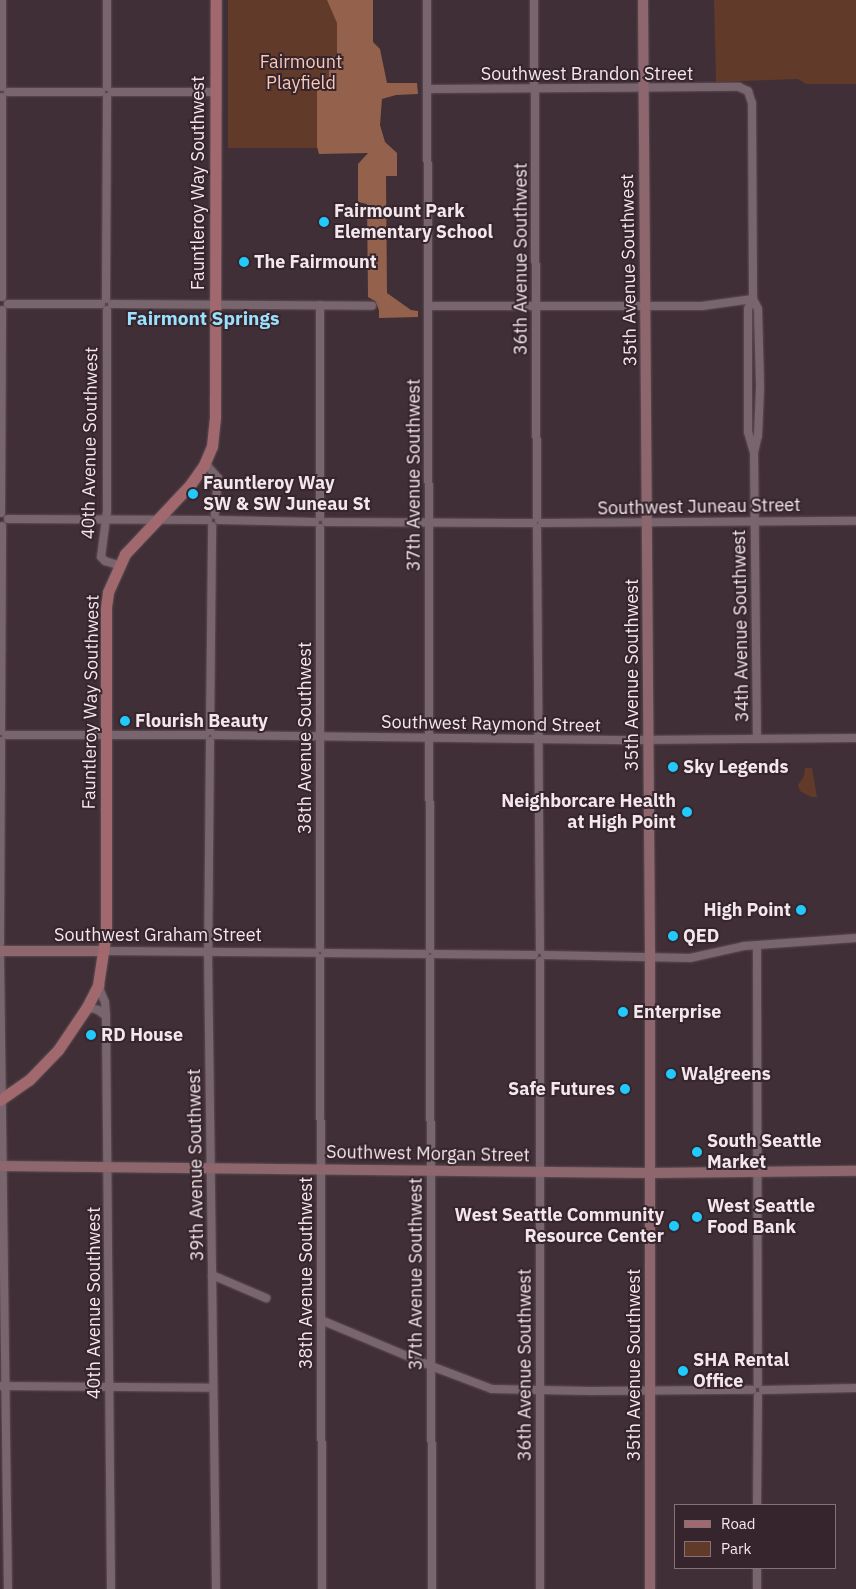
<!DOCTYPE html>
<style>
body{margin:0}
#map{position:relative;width:856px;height:1589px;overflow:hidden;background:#402f36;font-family:"IBM Plex Sans",sans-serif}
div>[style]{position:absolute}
.green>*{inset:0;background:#613a29;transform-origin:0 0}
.forest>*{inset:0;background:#93614c}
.roads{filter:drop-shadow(0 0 1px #5c4d53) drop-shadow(0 0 1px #5c4d53)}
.street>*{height:8px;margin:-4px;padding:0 4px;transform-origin:4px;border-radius:4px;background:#79656d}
.secondary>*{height:10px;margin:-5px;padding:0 5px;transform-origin:5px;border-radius:5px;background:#8d676d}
.primary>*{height:11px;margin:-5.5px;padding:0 5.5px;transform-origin:5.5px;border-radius:5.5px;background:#a1696e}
.dots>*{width:14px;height:14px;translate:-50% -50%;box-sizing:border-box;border:2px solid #36252c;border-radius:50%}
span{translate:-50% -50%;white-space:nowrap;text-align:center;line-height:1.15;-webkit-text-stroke:4px #36252c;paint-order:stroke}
.park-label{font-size:18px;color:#fac9b5}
.street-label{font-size:18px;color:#f3e7ec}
.poi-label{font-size:18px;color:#f3e7ec;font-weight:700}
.left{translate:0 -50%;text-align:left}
.right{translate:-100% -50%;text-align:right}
.neighbourhood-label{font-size:19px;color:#9be1fe;font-weight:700}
.legend{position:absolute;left:674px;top:1504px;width:162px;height:65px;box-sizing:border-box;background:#36252c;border:1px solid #827379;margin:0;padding:6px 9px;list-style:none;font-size:15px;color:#f3e7ec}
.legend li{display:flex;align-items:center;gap:10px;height:25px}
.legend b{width:25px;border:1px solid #827379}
</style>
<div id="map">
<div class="green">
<i style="left:228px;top:0;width:145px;height:148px"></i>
<i style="clip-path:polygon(714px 0,856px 0,856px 84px,806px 84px,798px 79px,716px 82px)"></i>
<i style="clip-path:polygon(805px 768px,812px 768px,817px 797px,811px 797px,800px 791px,798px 785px,804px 776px)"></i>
</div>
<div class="forest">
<i style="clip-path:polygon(327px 0,373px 0,373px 42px,380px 49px,387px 83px,417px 83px,418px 94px,396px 95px,382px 99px,380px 125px,385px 142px,397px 153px,397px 176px,386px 176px,387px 293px,411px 310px,418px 311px,418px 317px,379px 318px,379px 310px,375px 301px,368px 297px,367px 204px,358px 202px,358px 164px,368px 153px,319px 154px,317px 147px,317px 90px,328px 90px,330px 56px,337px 56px,337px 23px)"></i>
</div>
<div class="roads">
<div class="street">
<i style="left:427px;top:0;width:949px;rotate:89.82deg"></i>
<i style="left:534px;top:0;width:518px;rotate:89.67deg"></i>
<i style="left:2px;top:87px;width:87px;rotate:-90deg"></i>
<i style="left:107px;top:87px;width:87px;rotate:-90deg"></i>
<i style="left:428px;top:89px;width:311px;rotate:-0.4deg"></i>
<i style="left:739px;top:87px;width:10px;rotate:24deg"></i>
<i style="left:748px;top:91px;width:13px;rotate:72deg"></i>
<i style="left:752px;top:103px;width:196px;rotate:89.7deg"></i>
<i style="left:753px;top:299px;width:11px;rotate:63deg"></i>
<i style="left:758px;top:309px;width:79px;rotate:88.5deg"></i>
<i style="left:760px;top:388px;width:47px;rotate:92.4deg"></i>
<i style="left:758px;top:435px;width:17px;rotate:103deg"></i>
<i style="left:754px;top:452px;width:287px;rotate:89.4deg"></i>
<i style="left:8px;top:92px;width:93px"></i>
<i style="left:112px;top:92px;width:104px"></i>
<i style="left:2px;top:297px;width:200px;rotate:-90deg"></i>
<i style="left:106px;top:299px;width:202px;rotate:-89.7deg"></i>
<i style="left:753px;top:299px;width:11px;rotate:117deg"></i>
<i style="left:748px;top:309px;width:123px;rotate:90deg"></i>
<i style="left:748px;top:432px;width:19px;rotate:74deg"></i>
<i style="left:8px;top:304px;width:93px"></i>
<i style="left:112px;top:304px;width:260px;rotate:0.4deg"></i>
<i style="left:320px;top:305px;width:212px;rotate:90deg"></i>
<i style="left:428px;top:306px;width:274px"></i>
<i style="left:702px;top:306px;width:51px;rotate:-7.8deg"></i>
<i style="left:107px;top:310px;width:201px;rotate:90deg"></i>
<i style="left:107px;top:511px;width:46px;rotate:97.4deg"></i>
<i style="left:101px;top:557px;width:6px;rotate:45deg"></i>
<i style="left:105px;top:561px;width:14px;rotate:17deg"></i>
<i style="left:205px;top:463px;width:20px;rotate:49deg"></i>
<i style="left:218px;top:478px;width:37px;rotate:95deg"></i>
<i style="left:1px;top:513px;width:203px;rotate:-89.7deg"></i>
<i style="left:8px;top:519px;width:200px;rotate:0.3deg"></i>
<i style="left:219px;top:520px;width:96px;rotate:1.2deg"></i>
<i style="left:326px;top:522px;width:207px;rotate:0.3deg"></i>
<i style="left:542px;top:523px;width:314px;rotate:-0.4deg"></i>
<i style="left:537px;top:528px;width:422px;rotate:89.6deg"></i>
<i style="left:1px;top:731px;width:205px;rotate:-89.7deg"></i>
<i style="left:210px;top:731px;width:205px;rotate:-89.4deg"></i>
<i style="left:6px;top:735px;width:199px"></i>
<i style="left:215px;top:735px;width:420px;rotate:0.7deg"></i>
<i style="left:635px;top:740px;width:221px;rotate:-0.5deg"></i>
<i style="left:210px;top:741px;width:210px;rotate:90.5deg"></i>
<i style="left:208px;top:951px;width:638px;rotate:89.28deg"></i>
<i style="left:0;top:944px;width:203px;rotate:-89.7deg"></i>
<i style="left:757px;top:945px;width:439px;rotate:89.9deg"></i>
<i style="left:320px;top:948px;width:420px;rotate:-90deg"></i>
<i style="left:105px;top:951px;width:210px;rotate:0.5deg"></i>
<i style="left:325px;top:953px;width:100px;rotate:0.6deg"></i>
<i style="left:435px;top:954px;width:99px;rotate:0.6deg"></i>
<i style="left:0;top:955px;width:634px;rotate:89.28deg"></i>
<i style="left:545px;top:955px;width:145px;rotate:1.2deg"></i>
<i style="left:690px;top:958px;width:55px;rotate:-12.5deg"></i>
<i style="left:744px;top:946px;width:112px;rotate:-4.1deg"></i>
<i style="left:320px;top:958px;width:631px;rotate:89.82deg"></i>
<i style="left:430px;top:959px;width:630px;rotate:89.82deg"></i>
<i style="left:540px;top:961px;width:628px;rotate:90deg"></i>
<i style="left:98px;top:985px;width:18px;rotate:68deg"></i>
<i style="left:105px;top:1002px;width:14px;rotate:86deg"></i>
<i style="left:106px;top:1016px;width:573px;rotate:89.5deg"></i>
<i style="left:87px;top:1007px;width:11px;rotate:15deg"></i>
<i style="left:98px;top:1010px;width:10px;rotate:37deg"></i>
<i style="left:212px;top:1275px;width:59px;rotate:23.1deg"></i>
<i style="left:321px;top:1320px;width:119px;rotate:22.7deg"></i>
<i style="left:431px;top:1366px;width:65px;rotate:20.7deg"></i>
<i style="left:492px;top:1389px;width:98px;rotate:1.2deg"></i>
<i style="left:590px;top:1391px;width:162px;rotate:-0.4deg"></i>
<i style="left:0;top:1386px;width:213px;rotate:0.5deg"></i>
<i style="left:763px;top:1390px;width:93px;rotate:-1.2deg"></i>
<i style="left:757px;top:1505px;width:109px;rotate:-89.5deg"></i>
<i style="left:757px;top:1589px;width:21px;rotate:-90deg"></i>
</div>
<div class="secondary">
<i style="left:643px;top:0;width:948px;rotate:89.58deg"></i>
<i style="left:650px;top:948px;width:641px;rotate:90deg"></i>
<i style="left:0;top:951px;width:105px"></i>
<i style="left:0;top:1166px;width:650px;rotate:0.62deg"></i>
<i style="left:650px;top:1173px;width:206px;rotate:-0.6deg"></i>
</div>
<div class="primary">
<i style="left:0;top:1100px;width:35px;rotate:-35deg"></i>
<i style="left:29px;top:1080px;width:42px;rotate:-46deg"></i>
<i style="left:58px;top:1050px;width:52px;rotate:-56deg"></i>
<i style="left:87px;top:1007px;width:25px;rotate:-63deg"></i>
<i style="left:98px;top:985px;width:54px;rotate:-81.4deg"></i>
<i style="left:106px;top:932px;width:325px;rotate:-90deg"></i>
<i style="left:106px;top:607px;width:15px;rotate:-82deg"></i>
<i style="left:108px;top:592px;width:42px;rotate:-65.9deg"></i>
<i style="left:125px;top:554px;width:95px;rotate:-46.7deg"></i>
<i style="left:190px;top:485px;width:24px;rotate:-55deg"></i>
<i style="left:204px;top:465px;width:21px;rotate:-67deg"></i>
<i style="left:212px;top:446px;width:30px;rotate:-84deg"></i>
<i style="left:215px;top:416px;width:416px;rotate:-89.9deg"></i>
</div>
</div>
<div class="dots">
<i style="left:324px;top:222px;background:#21c9fd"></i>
<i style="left:244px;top:262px;background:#21c9fd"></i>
<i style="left:193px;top:494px;background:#21c9fd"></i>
<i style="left:125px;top:721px;background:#21c9fd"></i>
<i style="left:673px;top:767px;background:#21c9fd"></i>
<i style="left:687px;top:812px;background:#21c9fd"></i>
<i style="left:801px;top:910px;background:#21c9fd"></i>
<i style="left:673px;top:936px;background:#21c9fd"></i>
<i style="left:623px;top:1012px;background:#21c9fd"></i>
<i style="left:91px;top:1035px;background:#21c9fd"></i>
<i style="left:671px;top:1074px;background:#21c9fd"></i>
<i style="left:625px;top:1089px;background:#21c9fd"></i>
<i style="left:697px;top:1152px;background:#21c9fd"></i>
<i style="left:697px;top:1217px;background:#21c9fd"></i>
<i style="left:674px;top:1226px;background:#21c9fd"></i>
<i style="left:683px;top:1371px;background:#21c9fd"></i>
</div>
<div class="park-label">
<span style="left:301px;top:73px">Fairmount<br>Playfield</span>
</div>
<div class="street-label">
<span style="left:587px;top:74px">Southwest Brandon Street</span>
<span style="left:198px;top:183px;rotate:-90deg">Fauntleroy Way Southwest</span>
<span style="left:521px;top:259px;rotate:-90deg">36th Avenue Southwest</span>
<span style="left:629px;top:270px;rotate:-91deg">35th Avenue Southwest</span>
<span style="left:90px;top:443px;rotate:-89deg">40th Avenue Southwest</span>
<span style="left:414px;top:475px;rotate:-90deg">37th Avenue Southwest</span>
<span style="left:699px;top:507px;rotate:-1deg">Southwest Juneau Street</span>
<span style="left:741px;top:626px;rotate:-91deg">34th Avenue Southwest</span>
<span style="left:632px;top:675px;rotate:-90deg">35th Avenue Southwest</span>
<span style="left:91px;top:702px;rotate:-89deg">Fauntleroy Way Southwest</span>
<span style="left:491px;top:724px;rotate:1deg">Southwest Raymond Street</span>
<span style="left:305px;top:738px;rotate:-90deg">38th Avenue Southwest</span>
<span style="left:158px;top:935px">Southwest Graham Street</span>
<span style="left:428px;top:1154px;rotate:1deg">Southwest Morgan Street</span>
<span style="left:196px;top:1165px;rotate:-91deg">39th Avenue Southwest</span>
<span style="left:306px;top:1273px;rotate:-90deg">38th Avenue Southwest</span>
<span style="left:416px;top:1274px;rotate:-90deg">37th Avenue Southwest</span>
<span style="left:94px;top:1303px;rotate:-90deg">40th Avenue Southwest</span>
<span style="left:525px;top:1365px;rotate:-90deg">36th Avenue Southwest</span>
<span style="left:634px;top:1365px;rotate:-90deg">35th Avenue Southwest</span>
</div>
<div class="poi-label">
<span class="left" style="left:334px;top:222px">Fairmount Park<br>Elementary School</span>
<span class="left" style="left:254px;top:262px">The Fairmount</span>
<span class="left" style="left:203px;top:494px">Fauntleroy Way<br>SW &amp; SW Juneau St</span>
<span class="left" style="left:135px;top:721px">Flourish Beauty</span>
<span class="left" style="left:683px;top:767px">Sky Legends</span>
<span class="right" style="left:676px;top:812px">Neighborcare Health<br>at High Point</span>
<span class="right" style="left:791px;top:910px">High Point</span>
<span class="left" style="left:683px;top:936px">QED</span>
<span class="left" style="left:633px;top:1012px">Enterprise</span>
<span class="left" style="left:101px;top:1035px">RD House</span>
<span class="left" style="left:681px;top:1074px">Walgreens</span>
<span class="right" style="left:615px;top:1089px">Safe Futures</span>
<span class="left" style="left:707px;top:1152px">South Seattle<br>Market</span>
<span class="left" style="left:707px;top:1217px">West Seattle<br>Food Bank</span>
<span class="right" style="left:664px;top:1226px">West Seattle Community<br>Resource Center</span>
<span class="left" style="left:693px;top:1371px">SHA Rental<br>Office</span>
</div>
<div class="neighbourhood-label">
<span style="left:203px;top:319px">Fairmont Springs</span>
</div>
<ul class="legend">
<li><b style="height:6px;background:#a1696e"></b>Road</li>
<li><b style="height:14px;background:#613a29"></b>Park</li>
</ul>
</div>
